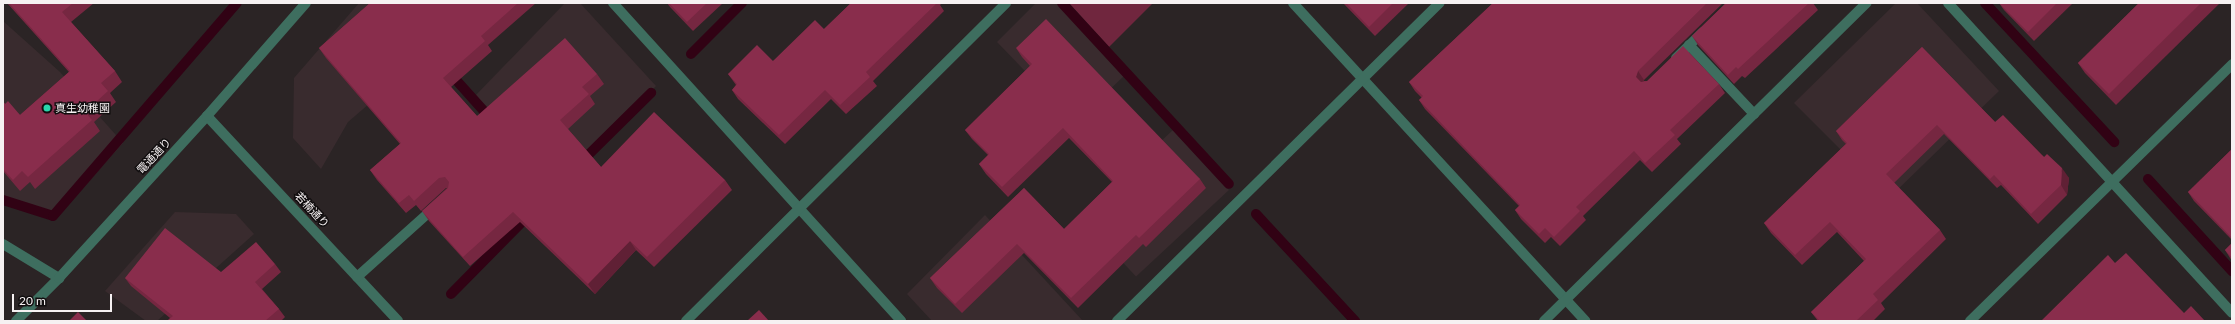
<!DOCTYPE html>
<meta charset="utf-8">
<style>
body{margin:0}
#map{position:relative;width:2235px;height:324px;overflow:hidden;background:#2b2425;font-family:Lato,"Noto Sans JP",sans-serif}
div>[style]{position:absolute}
.built>*{inset:0;background:#392b2e;transform-origin:0 0}
.green>*{inset:0;background:#70263e}
.stream>*{height:10px;margin:-5px;padding:0 5px;transform-origin:5px;border-radius:5px;background:#310214}
.minor>*{height:10px;margin:-5px;padding:0 5px;transform-origin:5px;border-radius:5px;background:#3e6e5f}
.wall>*{inset:0;background:#762741}
.shaded-wall>*{inset:0;background:#602035}
.building>*{inset:0;background:#892d4c}
.dots>*{width:11px;height:11px;translate:-50% -50%;box-sizing:border-box;border:2px solid #110e0f;border-radius:50%}
span{translate:-50% -50%;white-space:nowrap;text-align:center;line-height:1.15;-webkit-text-stroke:3px #110e0f;paint-order:stroke}
.poi-label{font-size:11px;color:#f6f1f2}
.left{translate:0 -50%;text-align:left}
.street-label{font-size:11px;color:#f6f1f2}
.frame{position:absolute;inset:0;border:4px solid #f6f1f2;pointer-events:none}
.scale{position:absolute;left:12px;top:294px;width:100px;height:18px;box-sizing:border-box;border:2px solid #f6f1f2;border-top:0;padding-left:5px;font-size:12px;line-height:14px;white-space:nowrap;color:#f6f1f2;-webkit-text-stroke:3px #110e0f;paint-order:stroke}
</style>
<div id="map">
<div class="built">
<i style="clip-path:polygon(359px 3px,433px 3px,433px 49px,348px 122px,321px 169px,293px 138px,294px 78px)"></i>
<i style="clip-path:polygon(565px 3px,580px 3px,656px 86px,556px 186px,474px 97px)"></i>
<i style="clip-path:polygon(1036px 3px,1059px 3px,1125px 75px,1075px 123px,997px 42px)"></i>
<i style="clip-path:polygon(1896px 3px,1917px 3px,1999px 91px,1889px 198px,1794px 103px)"></i>
<i style="clip-path:polygon(3px 21px,60px 72px,123px 143px,54px 221px,3px 204px)"></i>
<i style="left:1173px;top:130px;width:82px;height:127px;rotate:47deg"></i>
<i style="clip-path:polygon(175px 212px,236px 214px,254px 234px,157px 321px,146px 321px,105px 291px)"></i>
<i style="clip-path:polygon(985px 215px,1083px 321px,932px 321px,907px 294px)"></i>
</div>
<div class="green">
<i style="clip-path:polygon(1069px 3px,1153px 3px,1109px 47px)"></i>
</div>
<div class="stream">
<i style="left:1062px;top:3px;width:246px;rotate:47.3deg"></i>
<i style="left:1985px;top:3px;width:190px;rotate:47.1deg"></i>
<i style="left:691px;top:54px;width:72px;rotate:-45deg"></i>
<i style="left:448px;top:71px;width:66px;rotate:48.1deg"></i>
<i style="left:580px;top:163px;width:100px;rotate:-44.6deg"></i>
<i style="left:2148px;top:179px;width:125px;rotate:47.6deg"></i>
<i style="left:3px;top:200px;width:52px;rotate:17.7deg"></i>
<i style="left:53px;top:216px;width:281px;rotate:-49.2deg"></i>
<i style="left:1256px;top:214px;width:146px;rotate:47.2deg"></i>
<i style="left:451px;top:294px;width:112px;rotate:-45.4deg"></i>
</div>
<div class="minor">
<i style="left:613px;top:3px;width:429px;rotate:47.8deg"></i>
<i style="left:1293px;top:3px;width:432px;rotate:47.4deg"></i>
<i style="left:1948px;top:3px;width:420px;rotate:47.5deg"></i>
<i style="left:1689px;top:45px;width:95px;rotate:46.7deg"></i>
<i style="left:1676px;top:58px;width:37px;rotate:-44deg"></i>
<i style="left:207px;top:116px;width:280px;rotate:47deg"></i>
<i style="left:3px;top:244px;width:66px;rotate:31.3deg"></i>
<i style="left:357px;top:277px;width:105px;rotate:-41.9deg"></i>
<i style="left:16px;top:321px;width:61px;rotate:-45deg"></i>
<i style="left:59px;top:278px;width:219px;rotate:-47.6deg"></i>
<i style="left:207px;top:116px;width:150px;rotate:-48.8deg"></i>
<i style="left:686px;top:321px;width:451px;rotate:-44.8deg"></i>
<i style="left:1117px;top:321px;width:453px;rotate:-44.6deg"></i>
<i style="left:1544px;top:321px;width:453px;rotate:-44.6deg"></i>
<i style="left:1970px;top:321px;width:367px;rotate:-44.4deg"></i>
</div>
<div class="wall">
<i style="clip-path:polygon(7px 3px,94px 3px,71px 22px,115px 71px,122px 82px,110px 93px,116px 102px,94px 122px,100px 131px,35px 189px,30px 182px,20px 191px,3px 171px,3px 101px,5px 104px,20px 115px,69px 72px)"></i>
<i style="clip-path:polygon(370px 3px,536px 3px,488px 45px,492px 51px,451px 87px,477px 116px,597px 74px,604px 84px,590px 96px,595px 104px,568px 129px,601px 167px,725px 180px,732px 190px,654px 267px,636px 250px,595px 294px,520px 222px,470px 266px,429px 221px,422px 211px,447px 188px,446px 188px,421px 211px,416px 205px,406px 213px,377px 180px,370px 170px,400px 144px,326px 58px,319px 48px)"></i>
<i style="clip-path:polygon(667px 3px,723px 3px,693px 31px,670px 7px)"></i>
<i style="clip-path:polygon(851px 3px,942px 3px,940px 5px,944px 11px,873px 81px,877px 86px,846px 114px,831px 99px,785px 144px,738px 99px,732px 90px,736px 85px,728px 74px,773px 61px,824px 29px)"></i>
<i style="clip-path:polygon(1343px 3px,1409px 3px,1375px 36px)"></i>
<i style="clip-path:polygon(1493px 3px,1723px 3px,1644px 80px,1644px 81px,1719px 84px,1725px 93px,1677px 139px,1681px 144px,1652px 172px,1640px 160px,1583px 216px,1586px 220px,1560px 246px,1551px 237px,1545px 243px,1521px 219px,1515px 210px,1519px 206px,1425px 109px,1419px 100px,1422px 98px,1415px 91px,1409px 82px)"></i>
<i style="clip-path:polygon(1726px 3px,1813px 3px,1818px 10px,1745px 78px,1742px 76px,1734px 84px,1698px 45px,1692px 36px)"></i>
<i style="clip-path:polygon(1999px 3px,2073px 3px,2034px 41px,2004px 10px)"></i>
<i style="clip-path:polygon(2139px 3px,2220px 3px,2116px 105px,2085px 73px,2078px 63px)"></i>
<i style="clip-path:polygon(1922px 47px,1995px 122px,2044px 157px,2069px 178px,2067px 195px,2038px 224px,2001px 185px,1997px 188px,1944px 134px,1894px 183px,1940px 230px,1946px 239px,1881px 303px,1885px 309px,1873px 321px,1818px 321px,1811px 312px,1864px 261px,1837px 232px,1802px 265px,1771px 233px,1764px 223px,1846px 144px,1842px 140px,1836px 131px)"></i>
<i style="clip-path:polygon(1016px 48px,1200px 179px,1206px 188px,1146px 247px,1143px 244px,1078px 308px,1024px 253px,962px 313px,937px 288px,930px 278px,1024px 188px,1064px 229px,1112px 182px,1069px 138px,1008px 197px,986px 174px,979px 164px,988px 155px,972px 139px,965px 130px,1030px 66px,1022px 57px)"></i>
<i style="clip-path:polygon(2232px 149px,2232px 240px,2194px 201px,2188px 192px)"></i>
<i style="clip-path:polygon(2232px 243px,2232px 261px,2225px 250px)"></i>
<i style="clip-path:polygon(275px 264px,281px 272px,262px 289px,279px 309px,285px 317px,281px 321px,167px 321px,170px 318px,131px 286px,125px 278px,221px 272px)"></i>
</div>
<div class="shaded-wall">
<i style="clip-path:polygon(1638px 71px,1644px 80px,1643px 86px,1636px 77px)"></i>
<i style="clip-path:polygon(2062px 168px,2069px 178px,2067px 195px,2061px 185px)"></i>
<i style="clip-path:polygon(630px 241px,636px 250px,595px 294px,588px 284px)"></i>
</div>
<div class="building">
<i style="clip-path:polygon(9px 3px,73px 3px,62px 12px,115px 71px,101px 83px,108px 91px,85px 112px,92px 120px,28px 177px,22px 171px,13px 180px,3px 169px,3px 101px,5px 104px,8px 101px,20px 115px,70px 71px)"></i>
<i style="clip-path:polygon(370px 3px,518px 3px,481px 36px,485px 41px,443px 78px,477px 116px,565px 38px,597px 74px,582px 87px,589px 94px,560px 120px,601px 167px,654px 112px,725px 180px,647px 257px,630px 241px,588px 284px,513px 212px,463px 257px,422px 211px,448px 188px,449px 182px,445px 177px,439px 178px,414px 201px,409px 195px,399px 203px,370px 170px,401px 143px,319px 48px)"></i>
<i style="clip-path:polygon(669px 3px,707px 3px,687px 22px)"></i>
<i style="clip-path:polygon(851px 3px,937px 3px,866px 72px,870px 77px,840px 105px,825px 90px,779px 135px,732px 90px,737px 84px,728px 74px,757px 45px,773px 61px,815px 20px,824px 29px)"></i>
<i style="clip-path:polygon(1346px 3px,1393px 3px,1369px 27px)"></i>
<i style="clip-path:polygon(1493px 3px,1707px 3px,1638px 71px,1636px 77px,1641px 82px,1647px 81px,1683px 46px,1719px 84px,1670px 130px,1675px 135px,1645px 163px,1634px 151px,1576px 207px,1580px 211px,1554px 237px,1545px 228px,1539px 234px,1515px 210px,1520px 205px,1419px 100px,1423px 96px,1409px 82px)"></i>
<i style="clip-path:polygon(1726px 3px,1809px 3px,1738px 69px,1736px 67px,1728px 75px,1692px 36px)"></i>
<i style="clip-path:polygon(1999px 3px,2057px 3px,2028px 32px)"></i>
<i style="clip-path:polygon(2139px 3px,2201px 3px,2109px 94px,2078px 63px)"></i>
<i style="clip-path:polygon(1046px 19px,1200px 179px,1139px 238px,1136px 235px,1071px 298px,1017px 244px,955px 304px,930px 278px,1024px 188px,1064px 229px,1113px 181px,1063px 128px,1002px 187px,979px 164px,989px 154px,965px 130px,1032px 64px,1016px 48px)"></i>
<i style="clip-path:polygon(1922px 47px,1995px 122px,2003px 115px,2044px 157px,2047px 154px,2062px 168px,2061px 185px,2031px 214px,1994px 175px,1990px 179px,1937px 125px,1886px 174px,1940px 230px,1873px 294px,1878px 300px,1856px 321px,1820px 321px,1811px 312px,1866px 259px,1830px 222px,1795px 255px,1764px 223px,1847px 143px,1836px 131px)"></i>
<i style="clip-path:polygon(2232px 149px,2232px 238px,2188px 192px)"></i>
<i style="clip-path:polygon(165px 228px,221px 272px,256px 242px,275px 264px,255px 282px,279px 309px,265px 321px,167px 321px,173px 316px,125px 278px)"></i>
<i style="clip-path:polygon(2232px 243px,2232px 258px,2225px 250px)"></i>
<i style="clip-path:polygon(2126px 253px,2184px 313px,2191px 306px,2205px 321px,2041px 321px,2108px 255px,2115px 263px)"></i>
<i style="clip-path:polygon(759px 310px,769px 321px,747px 321px)"></i>
<i style="clip-path:polygon(78px 312px,87px 321px,69px 321px)"></i>
</div>
<div class="dots">
<i style="left:47px;top:108px;background:#29d5ac"></i>
</div>
<div class="poi-label">
<span class="left" style="left:55px;top:108px">真生幼稚園</span>
</div>
<div class="street-label">
<span style="left:154px;top:156px;rotate:-47deg">電通通り</span>
<span style="left:312px;top:210px;rotate:47deg">若楠通り</span>
</div>
<div class="frame"></div>
<div class="scale">20 m</div>
</div>
